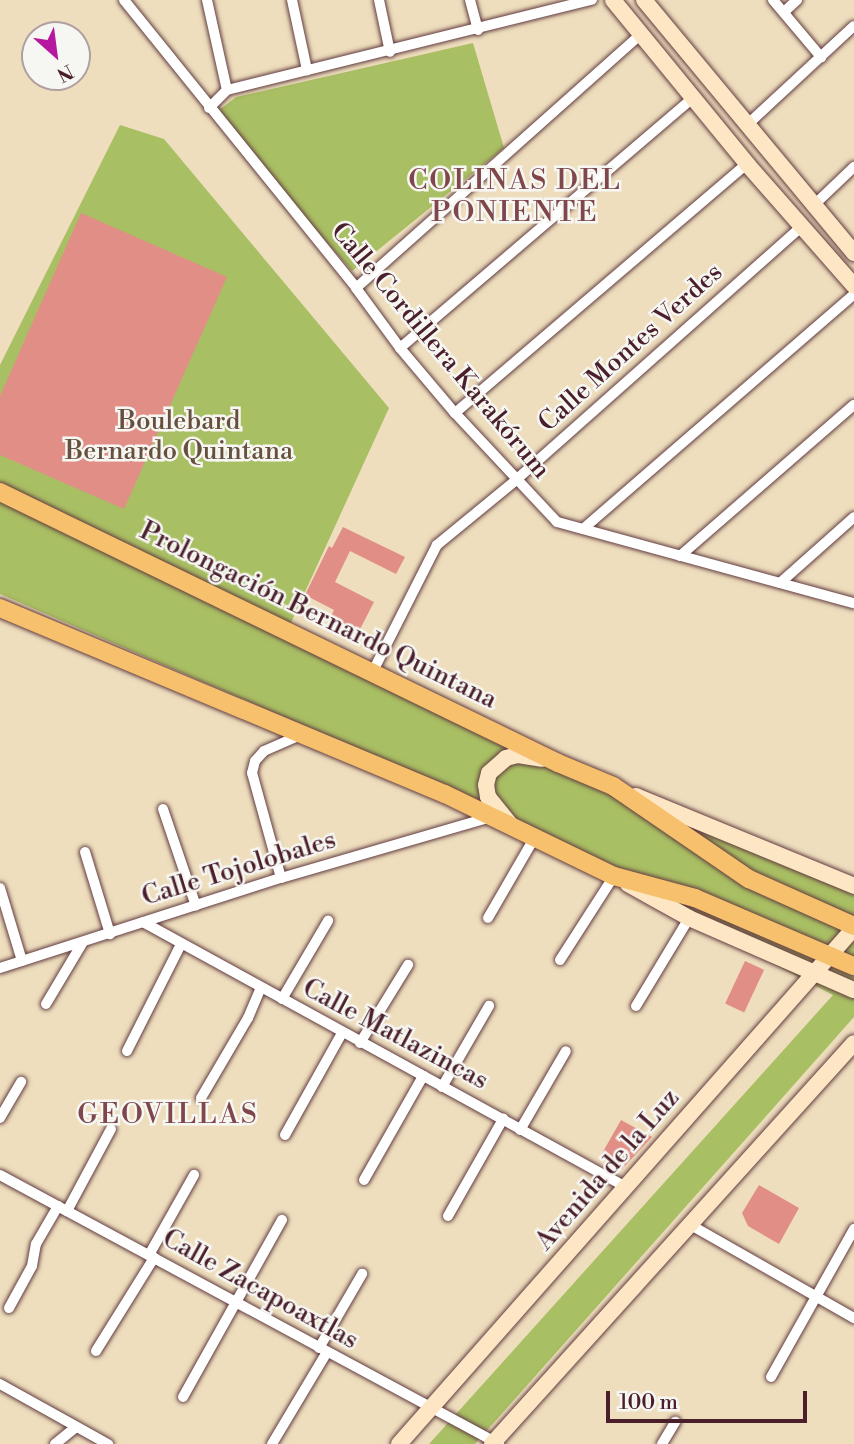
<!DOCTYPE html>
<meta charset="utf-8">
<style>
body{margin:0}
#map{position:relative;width:854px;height:1444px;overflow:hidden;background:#eedebd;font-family:"Libre Bodoni",serif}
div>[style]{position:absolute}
.green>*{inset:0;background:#a9bf63}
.building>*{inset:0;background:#e18e86;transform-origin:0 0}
.roads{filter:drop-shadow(0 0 2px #633c41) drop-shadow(0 0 2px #633c41)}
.street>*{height:10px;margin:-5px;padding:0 5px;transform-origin:5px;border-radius:5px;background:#fff}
.secondary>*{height:16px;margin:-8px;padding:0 8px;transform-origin:8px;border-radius:8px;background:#fce6c4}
.primary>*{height:18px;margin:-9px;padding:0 9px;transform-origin:9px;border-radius:9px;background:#f7c06c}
span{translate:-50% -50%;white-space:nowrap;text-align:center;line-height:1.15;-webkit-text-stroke:5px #f6f6f2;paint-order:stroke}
.street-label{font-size:26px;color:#4a1f2b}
.park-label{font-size:26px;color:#664f3c}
.neighbourhood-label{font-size:28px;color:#7f464b;letter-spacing:2px}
.north{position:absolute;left:21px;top:21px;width:70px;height:70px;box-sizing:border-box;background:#f6f6f2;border:2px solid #b1a0a2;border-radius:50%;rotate:152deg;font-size:19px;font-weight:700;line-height:28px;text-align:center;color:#4a1f2b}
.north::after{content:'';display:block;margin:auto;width:24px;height:32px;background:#b5179e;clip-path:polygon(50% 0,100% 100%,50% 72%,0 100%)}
.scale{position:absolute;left:606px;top:1391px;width:201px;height:32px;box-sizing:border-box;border:4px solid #4a1f2b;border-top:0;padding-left:9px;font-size:21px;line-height:24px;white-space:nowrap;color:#4a1f2b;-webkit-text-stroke:5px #f6f6f2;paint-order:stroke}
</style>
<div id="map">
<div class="green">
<i style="clip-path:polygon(473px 43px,504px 148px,352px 271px,214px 114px,236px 97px)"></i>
<i style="clip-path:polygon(120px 125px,164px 139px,389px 408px,284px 638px,444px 717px,854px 879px,854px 1017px,475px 1444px,429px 1444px,833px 995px,365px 752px,0 594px,0 365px)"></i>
</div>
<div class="building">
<i style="clip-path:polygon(81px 213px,227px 277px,124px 509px,0 455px,0 396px)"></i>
<i style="clip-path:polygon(343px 527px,405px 557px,396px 574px,350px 551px,335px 582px,374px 602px,357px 635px,329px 620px,334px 610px,305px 595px,329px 546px,332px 548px)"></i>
<i style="left:745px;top:961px;width:21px;height:47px;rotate:25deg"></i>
<i style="clip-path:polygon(621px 1120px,652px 1137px,622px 1169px,600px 1157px)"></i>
<i style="clip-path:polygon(759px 1185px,799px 1208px,779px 1244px,748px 1226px,742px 1213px)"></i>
</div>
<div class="roads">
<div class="street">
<i style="left:124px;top:0;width:370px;rotate:51.1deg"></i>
<i style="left:356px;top:288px;width:74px;rotate:53.7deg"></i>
<i style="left:400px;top:348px;width:85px;rotate:49.8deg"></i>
<i style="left:455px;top:413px;width:149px;rotate:46.9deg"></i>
<i style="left:557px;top:522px;width:308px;rotate:15.3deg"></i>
<i style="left:207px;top:0;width:92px;rotate:77.5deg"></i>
<i style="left:292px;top:0;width:72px;rotate:77.9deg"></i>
<i style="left:379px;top:0;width:53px;rotate:78.1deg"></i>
<i style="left:470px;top:0;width:31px;rotate:75deg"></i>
<i style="left:773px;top:0;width:75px;rotate:49.9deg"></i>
<i style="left:784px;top:12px;width:18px;rotate:-43deg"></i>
<i style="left:209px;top:108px;width:25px;rotate:-45deg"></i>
<i style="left:227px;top:90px;width:376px;rotate:-13.9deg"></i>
<i style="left:748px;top:124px;width:144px;rotate:-42.8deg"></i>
<i style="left:813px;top:206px;width:57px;rotate:-43.6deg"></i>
<i style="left:356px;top:288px;width:382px;rotate:-41.7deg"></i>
<i style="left:400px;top:348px;width:385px;rotate:-40.5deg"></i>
<i style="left:455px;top:413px;width:384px;rotate:-40.5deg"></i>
<i style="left:583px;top:529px;width:359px;rotate:-40.9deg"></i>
<i style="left:680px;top:556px;width:230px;rotate:-41deg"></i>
<i style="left:780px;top:583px;width:99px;rotate:-41.7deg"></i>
<i style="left:373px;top:671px;width:141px;rotate:-63.1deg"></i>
<i style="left:437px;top:545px;width:102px;rotate:-39.4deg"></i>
<i style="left:516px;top:480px;width:383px;rotate:-41.6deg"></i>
<i style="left:163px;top:809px;width:102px;rotate:71.2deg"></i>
<i style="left:85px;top:852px;width:86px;rotate:73deg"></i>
<i style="left:281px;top:878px;width:109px;rotate:-105.4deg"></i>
<i style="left:252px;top:773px;width:12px;rotate:-76deg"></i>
<i style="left:255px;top:761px;width:13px;rotate:-48deg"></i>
<i style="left:264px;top:751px;width:43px;rotate:-23.6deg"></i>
<i style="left:0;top:888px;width:76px;rotate:73.2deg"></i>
<i style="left:488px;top:918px;width:94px;rotate:-59.9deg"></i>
<i style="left:143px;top:922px;width:551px;rotate:28.75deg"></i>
<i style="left:560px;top:960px;width:100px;rotate:-57.3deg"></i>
<i style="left:0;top:968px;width:295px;rotate:-17.8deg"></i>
<i style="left:281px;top:878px;width:219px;rotate:-16.2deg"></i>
<i style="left:282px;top:999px;width:91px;rotate:-59.5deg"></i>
<i style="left:46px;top:1004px;width:72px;rotate:-59.2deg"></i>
<i style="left:636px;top:1006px;width:103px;rotate:-58.9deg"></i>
<i style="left:360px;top:1043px;width:92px;rotate:-58.4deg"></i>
<i style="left:127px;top:1051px;width:120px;rotate:-63.2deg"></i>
<i style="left:442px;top:1087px;width:94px;rotate:-59.9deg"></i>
<i style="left:201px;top:1098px;width:93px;rotate:-59.6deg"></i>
<i style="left:248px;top:1018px;width:33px;rotate:-67deg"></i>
<i style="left:0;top:1118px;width:42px;rotate:-59.7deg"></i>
<i style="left:520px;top:1130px;width:91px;rotate:-59.8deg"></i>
<i style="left:285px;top:1135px;width:117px;rotate:-60.8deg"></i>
<i style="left:0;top:1175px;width:567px;rotate:28.33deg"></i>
<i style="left:364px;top:1180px;width:120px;rotate:-60.4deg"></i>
<i style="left:67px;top:1211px;width:93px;rotate:-61.8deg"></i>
<i style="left:448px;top:1216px;width:112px;rotate:-60.4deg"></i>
<i style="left:689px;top:1224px;width:190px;rotate:29.7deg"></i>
<i style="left:149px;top:1255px;width:92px;rotate:-60.6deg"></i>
<i style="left:9px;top:1308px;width:48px;rotate:-61.3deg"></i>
<i style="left:32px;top:1266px;width:22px;rotate:-80deg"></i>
<i style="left:36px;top:1244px;width:44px;rotate:-59.9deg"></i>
<i style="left:319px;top:1348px;width:86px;rotate:-59.8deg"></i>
<i style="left:96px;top:1351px;width:110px;rotate:-58.1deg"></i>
<i style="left:771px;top:1377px;width:170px;rotate:-60.7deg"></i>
<i style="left:0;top:1384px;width:124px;rotate:29.1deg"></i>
<i style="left:183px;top:1397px;width:203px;rotate:-60.8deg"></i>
<i style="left:55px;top:1444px;width:27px;rotate:-39deg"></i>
<i style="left:272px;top:1444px;width:107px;rotate:-59.1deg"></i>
<i style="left:662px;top:1444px;width:26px;rotate:-59deg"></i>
</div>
<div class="secondary">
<i style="left:613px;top:0;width:212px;rotate:50.7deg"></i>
<i style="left:747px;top:164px;width:162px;rotate:48.7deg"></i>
<i style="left:644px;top:0;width:329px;rotate:50.3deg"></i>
<i style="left:636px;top:796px;width:236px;rotate:22.4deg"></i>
<i style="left:510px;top:824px;width:35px;rotate:-129deg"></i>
<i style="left:488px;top:797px;width:12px;rotate:-99deg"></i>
<i style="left:486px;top:785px;width:12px;rotate:-76deg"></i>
<i style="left:489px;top:773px;width:23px;rotate:-41deg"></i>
<i style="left:506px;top:758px;width:12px;rotate:-14deg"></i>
<i style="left:518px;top:755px;width:24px;rotate:9deg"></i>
<i style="left:628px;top:884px;width:70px;rotate:29.1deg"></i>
<i style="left:689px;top:918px;width:180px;rotate:23.6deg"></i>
<i style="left:399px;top:1444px;width:688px;rotate:-48.59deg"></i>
<i style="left:492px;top:1444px;width:540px;rotate:-47.93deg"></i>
</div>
<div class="primary">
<i style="left:0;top:492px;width:620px;rotate:25.9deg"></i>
<i style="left:558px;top:763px;width:60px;rotate:22.7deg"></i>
<i style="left:613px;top:786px;width:165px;rotate:34.4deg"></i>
<i style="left:749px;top:879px;width:115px;rotate:24.1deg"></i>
<i style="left:0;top:608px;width:482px;rotate:22.7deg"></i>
<i style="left:445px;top:794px;width:188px;rotate:25.9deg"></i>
<i style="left:614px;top:876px;width:84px;rotate:15.2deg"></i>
<i style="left:695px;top:898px;width:173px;rotate:23.2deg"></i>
</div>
</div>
<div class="street-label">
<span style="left:631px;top:348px;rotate:-42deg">Calle Montes Verdes</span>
<span style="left:440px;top:351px;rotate:50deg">Calle Cordillera Karakórum</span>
<span style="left:318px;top:616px;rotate:26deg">Prolongación Bernardo Quintana</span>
<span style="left:239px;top:869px;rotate:-17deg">Calle Tojolobales</span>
<span style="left:395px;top:1035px;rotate:28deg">Calle Matlazincas</span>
<span style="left:608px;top:1170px;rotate:-49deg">Avenida de la Luz</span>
<span style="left:260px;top:1290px;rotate:29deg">Calle Zacapoaxtlas</span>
</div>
<div class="park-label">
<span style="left:179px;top:437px">Boulebard<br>Bernardo Quintana</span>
</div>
<div class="neighbourhood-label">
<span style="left:515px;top:197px">COLINAS DEL<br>PONIENTE</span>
<span style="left:168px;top:1115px">GEOVILLAS</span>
</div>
<div class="north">N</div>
<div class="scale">100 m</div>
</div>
